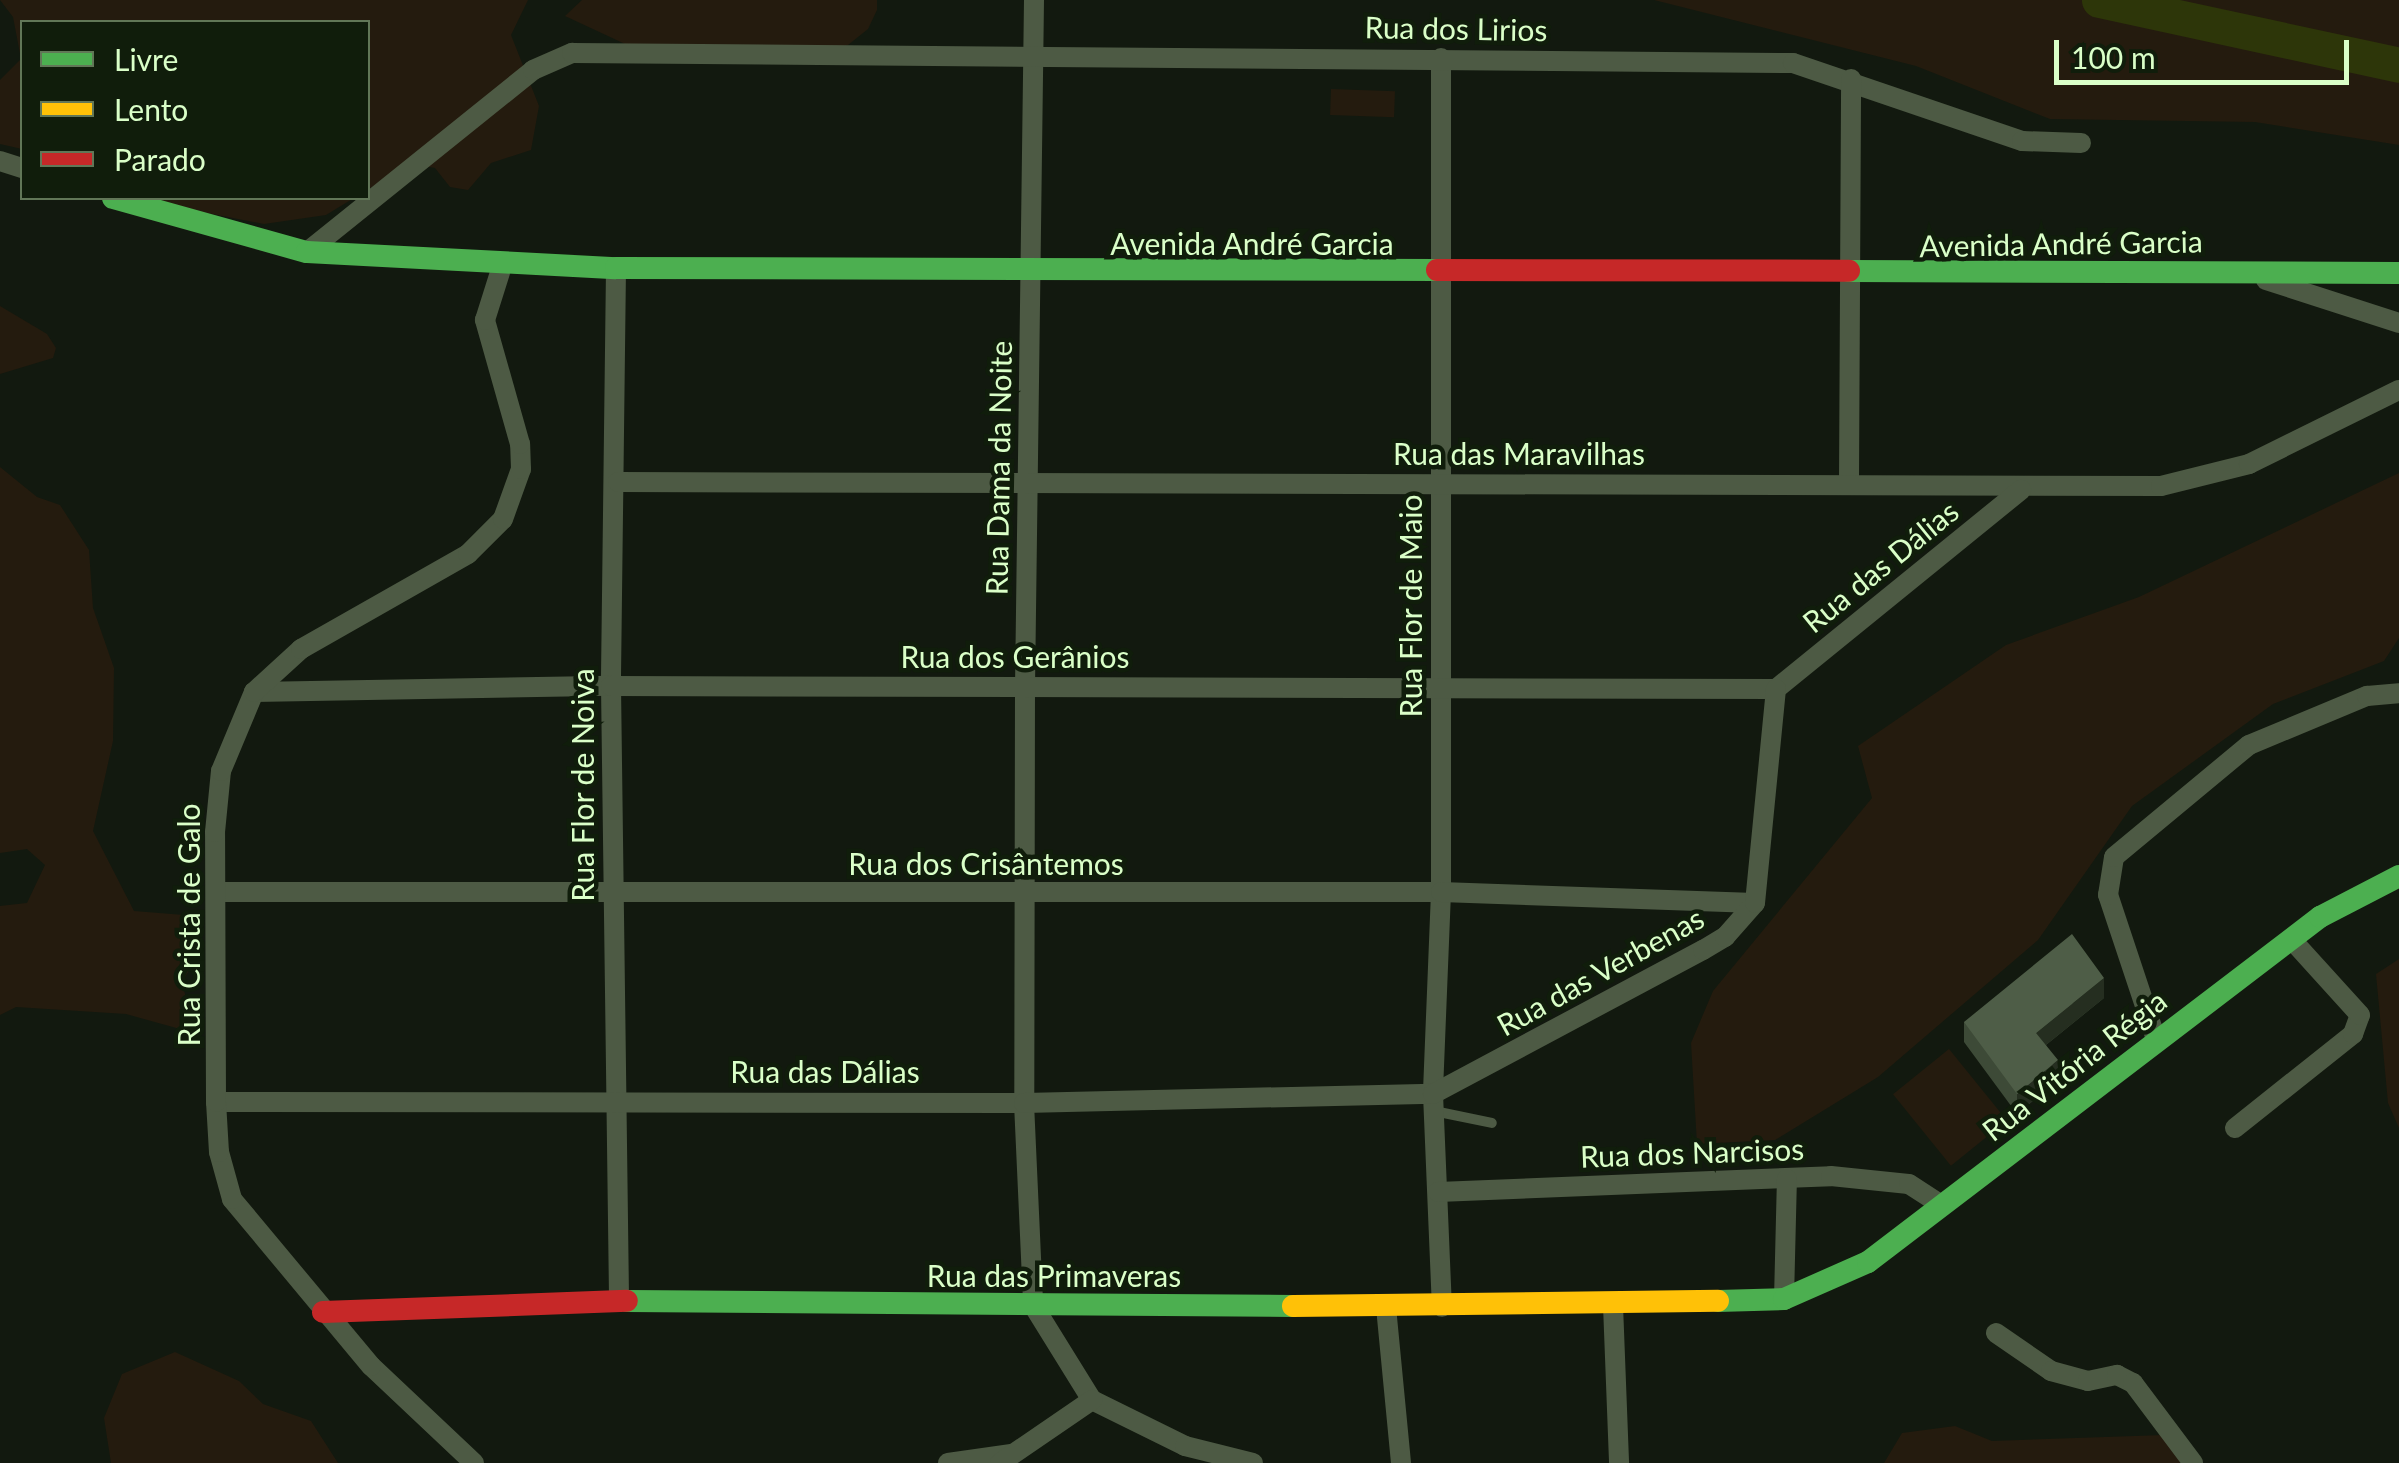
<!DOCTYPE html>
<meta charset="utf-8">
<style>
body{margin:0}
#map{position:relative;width:2399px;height:1463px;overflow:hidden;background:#12190f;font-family:Lato,sans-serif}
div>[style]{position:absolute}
.green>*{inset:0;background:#241b0e;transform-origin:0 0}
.river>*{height:35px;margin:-17.5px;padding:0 17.5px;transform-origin:17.5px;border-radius:17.5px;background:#2d3609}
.lane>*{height:10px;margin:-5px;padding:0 5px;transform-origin:5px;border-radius:5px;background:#4d5a44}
.street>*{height:20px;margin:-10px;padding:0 10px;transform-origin:10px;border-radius:10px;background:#4d5a44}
.fast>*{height:22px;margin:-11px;padding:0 11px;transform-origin:11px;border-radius:11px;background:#4caf50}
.slow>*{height:22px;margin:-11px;padding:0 11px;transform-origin:11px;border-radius:11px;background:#ffc107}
.jam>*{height:22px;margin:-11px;padding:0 11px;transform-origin:11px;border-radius:11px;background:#c62828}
.wall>*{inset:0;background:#3d4a37}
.shaded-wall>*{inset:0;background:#252e20}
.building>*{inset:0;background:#4e5d47}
span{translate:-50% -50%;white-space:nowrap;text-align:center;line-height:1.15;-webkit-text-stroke:9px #101d0b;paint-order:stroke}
.street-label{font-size:30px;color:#daffc8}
.legend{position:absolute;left:20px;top:20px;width:350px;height:180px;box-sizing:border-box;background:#101d0b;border:2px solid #617757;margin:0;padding:12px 18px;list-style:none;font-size:30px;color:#daffc8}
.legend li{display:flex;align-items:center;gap:20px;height:50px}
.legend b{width:50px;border:2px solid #617757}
.scale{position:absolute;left:2054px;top:40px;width:295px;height:45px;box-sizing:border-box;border:5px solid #daffc8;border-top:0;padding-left:12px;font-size:30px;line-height:35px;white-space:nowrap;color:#daffc8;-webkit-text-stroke:8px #101d0b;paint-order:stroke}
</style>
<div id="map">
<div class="green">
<i style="clip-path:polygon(528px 0,511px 35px,539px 106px,531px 150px,491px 163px,468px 190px,450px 187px,435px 168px,418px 165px,368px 189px,368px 22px,22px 22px,22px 149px,0 144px,0 80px,21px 59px,13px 17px,0 0)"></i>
<i style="clip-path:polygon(582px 0,877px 0,877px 10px,868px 29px,848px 45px,815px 54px,638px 50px,565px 16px)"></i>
<i style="clip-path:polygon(1654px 0,2399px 0,2399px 145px,2255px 122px,2050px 119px,1916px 66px)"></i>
<i style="left:1331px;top:89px;width:64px;height:26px;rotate:2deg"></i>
<i style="clip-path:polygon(130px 198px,354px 198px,326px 215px,264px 224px)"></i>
<i style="clip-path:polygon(0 306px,47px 334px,56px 348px,53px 358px,0 374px)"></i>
<i style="clip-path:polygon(0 467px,37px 497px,60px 505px,89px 550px,93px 608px,114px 668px,113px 741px,93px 831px,134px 911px,184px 915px,201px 929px,196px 959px,182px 982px,188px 1006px,180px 1029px,126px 1014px,16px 1007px,0 1015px,0 906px,27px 903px,45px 865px,27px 849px,0 853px)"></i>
<i style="clip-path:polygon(2399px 473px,2399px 638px,2384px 661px,2273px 704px,2132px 806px,2038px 940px,1878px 1077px,1775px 1140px,1697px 1144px,1691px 1043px,1713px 991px,1872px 798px,1858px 746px,2006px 645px,2139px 597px)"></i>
<i style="clip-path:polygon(2399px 959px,2399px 1128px,2388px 1103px,2376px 974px)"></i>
<i style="left:1949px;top:1049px;width:92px;height:72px;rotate:51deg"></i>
<i style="clip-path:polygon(175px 1352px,239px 1381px,263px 1404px,311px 1421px,338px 1463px,111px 1463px,104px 1418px,122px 1374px)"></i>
<i style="clip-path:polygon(1955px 1426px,1992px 1441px,2164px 1435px,2185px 1463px,1884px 1463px,1902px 1433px)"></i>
</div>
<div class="river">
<i style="left:2099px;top:0;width:307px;rotate:12.2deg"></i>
</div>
<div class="lane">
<i style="left:1434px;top:1111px;width:59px;rotate:11.7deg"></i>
</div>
<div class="street">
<i style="left:1034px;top:0;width:687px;rotate:90.75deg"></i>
<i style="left:1025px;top:687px;width:416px;rotate:90.1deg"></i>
<i style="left:1024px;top:1103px;width:202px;rotate:87.4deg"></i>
<i style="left:1033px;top:1305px;width:112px;rotate:58.2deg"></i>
<i style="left:1092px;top:1400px;width:104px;rotate:26.3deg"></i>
<i style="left:1185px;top:1446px;width:70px;rotate:14deg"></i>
<i style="left:1441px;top:58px;width:834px;rotate:90deg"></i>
<i style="left:1441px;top:892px;width:202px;rotate:92.3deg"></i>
<i style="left:1433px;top:1094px;width:213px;rotate:87.6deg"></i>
<i style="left:0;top:161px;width:23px;rotate:18deg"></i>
<i style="left:307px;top:252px;width:290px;rotate:-38.8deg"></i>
<i style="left:533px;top:70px;width:43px;rotate:-23.6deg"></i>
<i style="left:572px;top:53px;width:1221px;rotate:0.47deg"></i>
<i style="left:1793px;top:63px;width:242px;rotate:18.8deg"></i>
<i style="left:2022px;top:141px;width:59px;rotate:1.9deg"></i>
<i style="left:616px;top:268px;width:418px;rotate:90.7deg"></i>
<i style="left:611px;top:686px;width:615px;rotate:89.25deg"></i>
<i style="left:2266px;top:280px;width:140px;rotate:17.9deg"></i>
<i style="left:1849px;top:481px;width:402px;rotate:-89.7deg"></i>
<i style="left:618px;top:482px;width:1543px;rotate:0.15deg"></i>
<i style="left:2161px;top:486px;width:91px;rotate:-14deg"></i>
<i style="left:2249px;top:464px;width:167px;rotate:-26.3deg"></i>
<i style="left:1776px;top:689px;width:316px;rotate:-39.1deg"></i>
<i style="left:254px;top:692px;width:357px;rotate:-1deg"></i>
<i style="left:611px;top:686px;width:1165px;rotate:0.15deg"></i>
<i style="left:217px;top:892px;width:1224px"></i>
<i style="left:1441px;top:892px;width:314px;rotate:2deg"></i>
<i style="left:2156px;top:1039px;width:152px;rotate:-108.4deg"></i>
<i style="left:2108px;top:895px;width:38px;rotate:-81deg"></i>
<i style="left:2114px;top:857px;width:175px;rotate:-39.7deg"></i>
<i style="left:2249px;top:745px;width:128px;rotate:-22.6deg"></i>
<i style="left:2367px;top:696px;width:32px;rotate:-5deg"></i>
<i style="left:216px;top:1102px;width:808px;rotate:0.07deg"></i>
<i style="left:1024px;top:1103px;width:409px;rotate:-1.3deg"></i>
<i style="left:1433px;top:1094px;width:306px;rotate:-28.1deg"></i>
<i style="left:1703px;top:950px;width:26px;rotate:-31deg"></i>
<i style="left:1725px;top:937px;width:45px;rotate:-48.6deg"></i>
<i style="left:1755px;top:903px;width:215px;rotate:-84.4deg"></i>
<i style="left:2235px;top:1128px;width:151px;rotate:-38.5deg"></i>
<i style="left:2353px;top:1034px;width:20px;rotate:-70deg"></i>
<i style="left:2360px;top:1015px;width:103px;rotate:-132.2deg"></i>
<i style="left:1438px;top:1192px;width:393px;rotate:-2.3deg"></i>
<i style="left:1831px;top:1176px;width:78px;rotate:5.9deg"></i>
<i style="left:1909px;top:1184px;width:38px;rotate:33deg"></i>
<i style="left:1784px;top:1299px;width:120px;rotate:-88.6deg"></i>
<i style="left:1613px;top:1305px;width:158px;rotate:87.8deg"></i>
<i style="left:1386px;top:1307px;width:157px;rotate:84.5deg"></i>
<i style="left:1996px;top:1333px;width:67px;rotate:34.6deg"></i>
<i style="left:2051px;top:1371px;width:38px;rotate:15deg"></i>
<i style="left:2088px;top:1381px;width:30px;rotate:-12deg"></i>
<i style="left:2117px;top:1375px;width:18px;rotate:27deg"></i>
<i style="left:2133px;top:1383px;width:100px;rotate:53.1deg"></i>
<i style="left:474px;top:1463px;width:141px;rotate:-136.7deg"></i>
<i style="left:371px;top:1366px;width:217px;rotate:-129.8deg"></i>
<i style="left:232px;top:1199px;width:49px;rotate:-105.5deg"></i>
<i style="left:219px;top:1152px;width:50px;rotate:-93.4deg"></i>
<i style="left:216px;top:1102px;width:270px;rotate:-90.2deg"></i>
<i style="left:215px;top:832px;width:61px;rotate:-84.4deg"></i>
<i style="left:221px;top:771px;width:86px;rotate:-67.3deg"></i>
<i style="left:254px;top:692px;width:64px;rotate:-42.5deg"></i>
<i style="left:301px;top:649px;width:192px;rotate:-29.6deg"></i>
<i style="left:468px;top:554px;width:49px;rotate:-45deg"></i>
<i style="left:503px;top:519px;width:53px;rotate:-70.2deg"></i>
<i style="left:521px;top:469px;width:25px;rotate:-92deg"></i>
<i style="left:520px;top:444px;width:129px;rotate:-105.8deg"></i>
<i style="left:485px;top:320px;width:60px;rotate:-72.5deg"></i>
<i style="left:948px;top:1463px;width:64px;rotate:-8.1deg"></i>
<i style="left:1000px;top:1463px;width:112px;rotate:-34.4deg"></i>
</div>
<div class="fast">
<i style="left:113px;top:198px;width:201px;rotate:15.6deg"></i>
<i style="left:307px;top:252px;width:309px;rotate:3deg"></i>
<i style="left:616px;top:268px;width:821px;rotate:0.14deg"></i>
<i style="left:1849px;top:271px;width:550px;rotate:0.21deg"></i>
<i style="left:627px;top:1301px;width:666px;rotate:0.43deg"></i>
<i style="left:1718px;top:1301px;width:66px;rotate:-1.7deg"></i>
<i style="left:1784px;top:1299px;width:92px;rotate:-23.8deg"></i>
<i style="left:1868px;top:1262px;width:569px;rotate:-37.35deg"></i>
<i style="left:2320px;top:917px;width:89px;rotate:-27.4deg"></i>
</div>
<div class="slow">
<i style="left:1293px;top:1306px;width:425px;rotate:-0.7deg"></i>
</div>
<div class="jam">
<i style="left:1437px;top:270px;width:412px;rotate:0.1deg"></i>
<i style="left:323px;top:1312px;width:304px;rotate:-2.1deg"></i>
</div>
<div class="wall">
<i style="clip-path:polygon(2104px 998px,2046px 1045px,2058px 1080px,2017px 1114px,1964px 1042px,1964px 1022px)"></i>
</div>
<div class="shaded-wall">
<i style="clip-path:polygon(2104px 978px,2104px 998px,2036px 1053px,2036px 1033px)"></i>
<i style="clip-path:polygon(2058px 1060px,2058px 1080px,2017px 1114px,2017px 1094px)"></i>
</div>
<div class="building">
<i style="clip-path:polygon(2072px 934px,2104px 978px,2036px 1033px,2058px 1060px,2017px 1094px,1964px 1022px)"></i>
</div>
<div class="street-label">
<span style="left:1456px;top:28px;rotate:1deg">Rua dos Lirios</span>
<span style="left:1252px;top:243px">Avenida André Garcia</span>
<span style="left:2061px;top:243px;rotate:-1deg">Avenida André Garcia</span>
<span style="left:1519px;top:453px">Rua das Maravilhas</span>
<span style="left:998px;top:468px;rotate:-89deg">Rua Dama da Noite</span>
<span style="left:1880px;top:566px;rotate:-39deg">Rua das Dálias</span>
<span style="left:1410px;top:606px;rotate:-90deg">Rua Flor de Maio</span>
<span style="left:1015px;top:656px">Rua dos Gerânios</span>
<span style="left:582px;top:785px;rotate:-90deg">Rua Flor de Noiva</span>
<span style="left:986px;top:863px">Rua dos Crisântemos</span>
<span style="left:188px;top:925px;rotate:-90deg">Rua Crista de Galo</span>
<span style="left:1600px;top:971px;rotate:-29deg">Rua das Verbenas</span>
<span style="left:2074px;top:1065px;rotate:-38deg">Rua Vitória Régia</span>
<span style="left:825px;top:1071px">Rua das Dálias</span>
<span style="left:1692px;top:1152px;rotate:-2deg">Rua dos Narcisos</span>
<span style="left:1054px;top:1275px">Rua das Primaveras</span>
</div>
<ul class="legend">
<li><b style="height:12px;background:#4caf50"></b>Livre</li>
<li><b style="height:12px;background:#ffc107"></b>Lento</li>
<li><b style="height:12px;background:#c62828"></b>Parado</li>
</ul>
<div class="scale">100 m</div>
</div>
